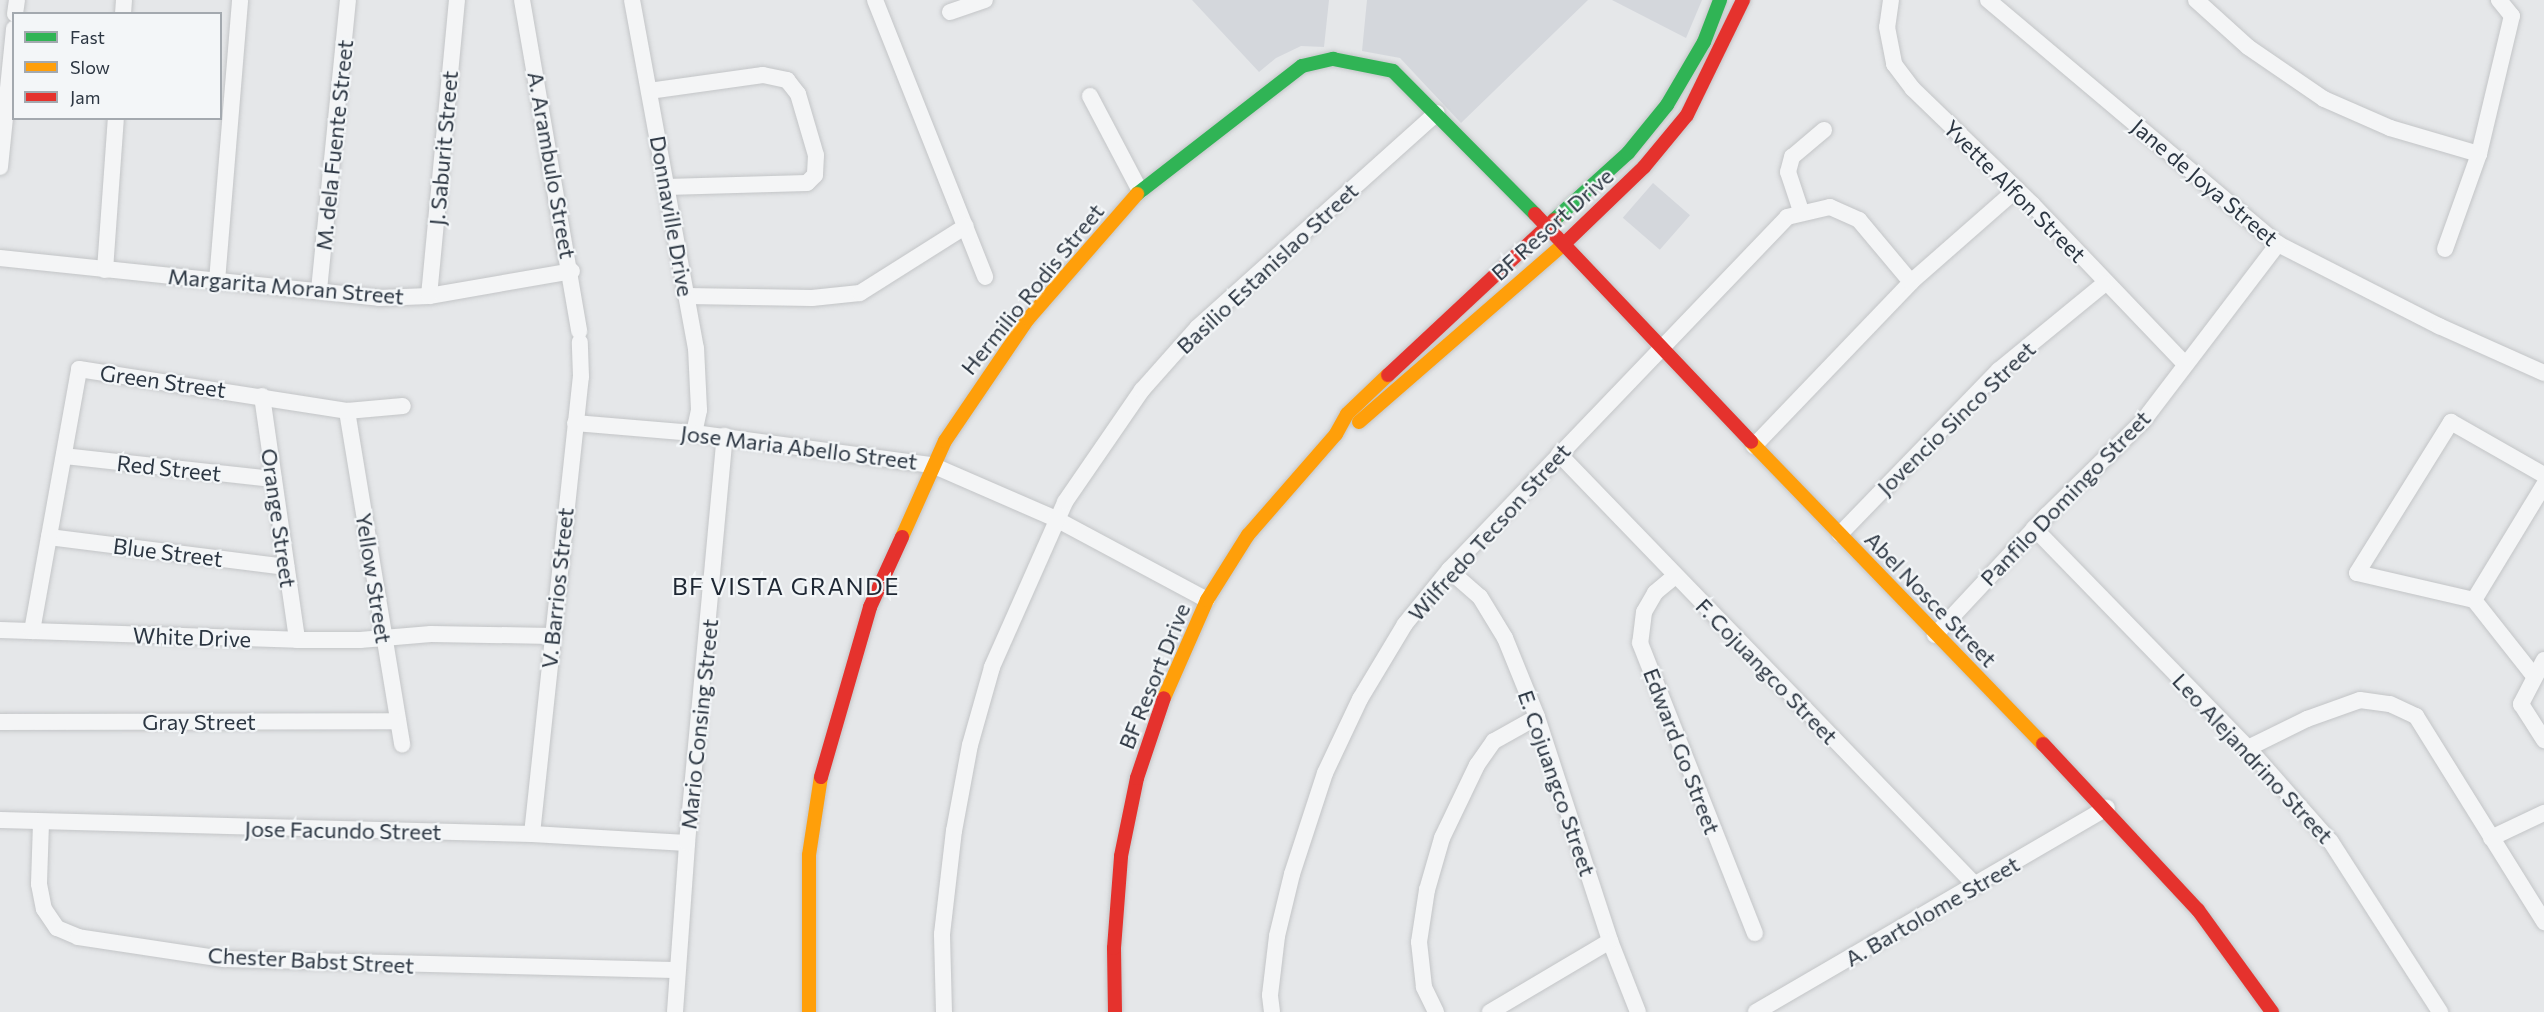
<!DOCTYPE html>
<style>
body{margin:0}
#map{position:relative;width:2544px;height:1012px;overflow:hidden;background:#e5e7e9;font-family:Commissioner,sans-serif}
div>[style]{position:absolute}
.built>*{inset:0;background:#d4d7dc;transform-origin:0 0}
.roads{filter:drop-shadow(0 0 2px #c3c5c7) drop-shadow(0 0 2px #c3c5c7)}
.street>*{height:16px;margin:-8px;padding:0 8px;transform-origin:8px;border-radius:8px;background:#f4f5f6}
.fast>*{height:14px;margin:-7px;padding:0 7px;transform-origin:7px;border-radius:7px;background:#30b455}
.slow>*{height:14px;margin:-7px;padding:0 7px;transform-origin:7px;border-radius:7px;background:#ff9f0a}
.jam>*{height:14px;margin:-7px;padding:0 7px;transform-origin:7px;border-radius:7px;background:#e5322d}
span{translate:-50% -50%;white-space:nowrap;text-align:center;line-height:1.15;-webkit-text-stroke:4.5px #f3f6f8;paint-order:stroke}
.street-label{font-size:22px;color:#2c3642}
.neighbourhood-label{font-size:24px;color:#1e2733;letter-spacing:1.5px}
.legend{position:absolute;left:12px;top:12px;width:210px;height:108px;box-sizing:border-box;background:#f3f6f8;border:2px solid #a3a9af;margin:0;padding:8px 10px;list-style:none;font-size:18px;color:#2c3642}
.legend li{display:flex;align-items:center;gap:12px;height:30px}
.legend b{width:30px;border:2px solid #a3a9af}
</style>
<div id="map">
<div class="built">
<i style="clip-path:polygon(1192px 0,1329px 0,1324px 47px,1301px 46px,1276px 58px,1259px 72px)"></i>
<i style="clip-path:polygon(1367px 0,1588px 0,1461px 123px,1400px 58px,1362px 51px)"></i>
<i style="clip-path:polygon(1612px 0,1702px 0,1686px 38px)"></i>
<i style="left:1653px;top:183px;width:49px;height:46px;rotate:41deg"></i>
</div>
<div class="roads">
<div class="street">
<i style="left:522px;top:0;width:336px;rotate:80.2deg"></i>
<i style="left:632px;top:0;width:354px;rotate:79.6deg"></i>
<i style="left:696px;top:348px;width:62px;rotate:87.2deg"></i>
<i style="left:699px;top:410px;width:24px;rotate:102deg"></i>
<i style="left:875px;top:0;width:298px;rotate:68.3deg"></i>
<i style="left:1891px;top:0;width:27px;rotate:98deg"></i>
<i style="left:1887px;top:27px;width:38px;rotate:79deg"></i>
<i style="left:1894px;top:64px;width:31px;rotate:53deg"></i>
<i style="left:1913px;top:89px;width:165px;rotate:44deg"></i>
<i style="left:2032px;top:204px;width:220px;rotate:46.3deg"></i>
<i style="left:1988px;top:0;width:379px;rotate:40.1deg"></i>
<i style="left:2278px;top:244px;width:181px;rotate:27deg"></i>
<i style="left:2439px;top:326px;width:115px;rotate:24.1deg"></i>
<i style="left:2196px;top:0;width:70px;rotate:42.1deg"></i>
<i style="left:2248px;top:47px;width:92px;rotate:34.4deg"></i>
<i style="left:2324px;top:99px;width:72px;rotate:23.7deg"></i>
<i style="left:2390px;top:128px;width:93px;rotate:16.3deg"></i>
<i style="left:950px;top:12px;width:37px;rotate:-19deg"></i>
<i style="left:15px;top:14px;width:14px;rotate:-82deg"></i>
<i style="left:123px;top:14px;width:14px;rotate:-86deg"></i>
<i style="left:649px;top:91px;width:115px;rotate:-8deg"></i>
<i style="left:763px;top:75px;width:25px;rotate:12deg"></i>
<i style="left:787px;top:80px;width:18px;rotate:52deg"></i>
<i style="left:798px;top:94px;width:64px;rotate:73.6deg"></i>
<i style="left:816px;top:155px;width:20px;rotate:93deg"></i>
<i style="left:815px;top:175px;width:11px;rotate:135deg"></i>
<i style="left:807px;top:183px;width:141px;rotate:178.4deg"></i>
<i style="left:1090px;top:96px;width:107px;rotate:62.2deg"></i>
<i style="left:0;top:167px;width:139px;rotate:-84.2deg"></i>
<i style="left:1801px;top:211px;width:41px;rotate:-108.4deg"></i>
<i style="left:1788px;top:172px;width:16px;rotate:-75deg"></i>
<i style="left:1792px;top:157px;width:42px;rotate:-40.2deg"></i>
<i style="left:2445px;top:249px;width:101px;rotate:-70.3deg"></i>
<i style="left:2479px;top:154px;width:142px;rotate:-76.6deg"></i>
<i style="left:2512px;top:16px;width:21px;rotate:-129deg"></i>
<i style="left:0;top:258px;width:381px;rotate:6deg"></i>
<i style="left:379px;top:298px;width:50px;rotate:-2.3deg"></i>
<i style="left:429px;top:296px;width:145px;rotate:-9.9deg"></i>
<i style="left:105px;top:270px;width:152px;rotate:-85.9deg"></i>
<i style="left:217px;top:281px;width:282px;rotate:-85.3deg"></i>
<i style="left:319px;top:290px;width:291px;rotate:-84.3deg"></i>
<i style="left:429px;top:296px;width:297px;rotate:-84.6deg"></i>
<i style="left:686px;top:296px;width:126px;rotate:0.9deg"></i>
<i style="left:812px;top:298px;width:48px;rotate:-5.9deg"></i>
<i style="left:860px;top:293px;width:125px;rotate:-32.3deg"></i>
<i style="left:262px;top:396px;width:246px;rotate:81.8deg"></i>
<i style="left:347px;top:411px;width:338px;rotate:80.6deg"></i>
<i style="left:575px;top:423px;width:119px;rotate:4.8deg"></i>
<i style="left:694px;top:433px;width:240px;rotate:7.7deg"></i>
<i style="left:932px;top:465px;width:135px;rotate:23.5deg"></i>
<i style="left:1056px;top:519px;width:171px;rotate:28.2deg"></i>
<i style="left:1754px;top:446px;width:227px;rotate:-46.2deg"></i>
<i style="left:1911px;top:282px;width:141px;rotate:-41.3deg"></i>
<i style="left:1559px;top:454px;width:600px;rotate:46.01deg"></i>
<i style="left:64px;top:456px;width:211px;rotate:6.3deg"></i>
<i style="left:2034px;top:528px;width:307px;rotate:45.8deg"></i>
<i style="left:2248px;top:748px;width:125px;rotate:48.6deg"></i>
<i style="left:2331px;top:842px;width:202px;rotate:57.3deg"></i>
<i style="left:1840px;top:534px;width:228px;rotate:-45.9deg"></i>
<i style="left:1999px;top:370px;width:136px;rotate:-39.3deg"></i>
<i style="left:49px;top:537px;width:239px;rotate:7.2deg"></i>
<i style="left:1449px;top:570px;width:41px;rotate:41.1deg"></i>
<i style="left:1480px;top:597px;width:48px;rotate:58.6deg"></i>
<i style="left:1505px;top:638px;width:85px;rotate:67.9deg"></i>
<i style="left:1537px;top:717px;width:236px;rotate:71.9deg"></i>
<i style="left:1610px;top:941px;width:76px;rotate:68.5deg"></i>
<i style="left:1675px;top:576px;width:26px;rotate:140deg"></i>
<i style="left:1655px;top:593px;width:22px;rotate:120deg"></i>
<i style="left:1644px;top:612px;width:31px;rotate:97deg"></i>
<i style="left:1640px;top:643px;width:312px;rotate:68.4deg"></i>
<i style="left:2474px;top:600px;width:135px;rotate:-58.7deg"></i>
<i style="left:0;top:630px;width:297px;rotate:1.9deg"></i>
<i style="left:297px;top:640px;width:63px"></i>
<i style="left:360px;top:640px;width:71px;rotate:-4.8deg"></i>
<i style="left:431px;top:634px;width:121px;rotate:0.9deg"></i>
<i style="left:32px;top:631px;width:266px;rotate:-79.8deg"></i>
<i style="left:79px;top:369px;width:271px;rotate:8.9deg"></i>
<i style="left:347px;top:411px;width:56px;rotate:-5.1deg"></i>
<i style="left:1935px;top:635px;width:164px;rotate:-47deg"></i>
<i style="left:2047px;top:515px;width:134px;rotate:-44.4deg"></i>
<i style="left:2143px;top:421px;width:223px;rotate:-52.7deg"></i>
<i style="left:2544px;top:660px;width:50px;rotate:117.6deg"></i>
<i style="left:2521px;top:704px;width:43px;rotate:57.4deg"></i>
<i style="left:2534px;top:676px;width:97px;rotate:-128.3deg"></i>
<i style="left:2474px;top:600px;width:120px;rotate:-167deg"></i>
<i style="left:2357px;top:573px;width:178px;rotate:-58.1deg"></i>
<i style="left:2451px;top:422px;width:107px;rotate:29.7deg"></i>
<i style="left:0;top:722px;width:398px;rotate:-0.1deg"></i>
<i style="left:2248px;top:748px;width:66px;rotate:-26.2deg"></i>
<i style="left:2307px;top:719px;width:56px;rotate:-19.7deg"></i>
<i style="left:2360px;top:700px;width:30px;rotate:8deg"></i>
<i style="left:2390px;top:704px;width:29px;rotate:25deg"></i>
<i style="left:2416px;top:716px;width:243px;rotate:58.1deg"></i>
<i style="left:0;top:820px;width:532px;rotate:1.51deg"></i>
<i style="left:532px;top:834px;width:155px;rotate:3.3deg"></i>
<i style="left:41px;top:823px;width:61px;rotate:91.9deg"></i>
<i style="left:39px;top:884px;width:25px;rotate:79deg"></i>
<i style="left:44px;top:909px;width:23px;rotate:56deg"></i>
<i style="left:57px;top:928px;width:23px;rotate:23deg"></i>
<i style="left:78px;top:937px;width:148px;rotate:8.6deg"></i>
<i style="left:224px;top:959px;width:452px;rotate:1.4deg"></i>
<i style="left:532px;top:834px;width:460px;rotate:-83.9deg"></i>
<i style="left:581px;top:377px;width:35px;rotate:-92deg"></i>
<i style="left:2491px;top:838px;width:59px;rotate:-25.3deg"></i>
<i style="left:675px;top:1012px;width:169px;rotate:-85.9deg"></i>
<i style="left:687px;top:843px;width:409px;rotate:-84.7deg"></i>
<i style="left:944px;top:1012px;width:78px;rotate:-91.5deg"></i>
<i style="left:942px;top:934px;width:104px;rotate:-83.4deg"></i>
<i style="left:954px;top:831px;width:87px;rotate:-79.5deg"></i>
<i style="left:970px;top:745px;width:81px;rotate:-74.2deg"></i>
<i style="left:992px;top:667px;width:180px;rotate:-66.1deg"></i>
<i style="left:1065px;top:502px;width:136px;rotate:-55.5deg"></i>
<i style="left:1142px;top:390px;width:83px;rotate:-48.4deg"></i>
<i style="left:1197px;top:328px;width:322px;rotate:-41.9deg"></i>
<i style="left:1272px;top:1012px;width:17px;rotate:-97deg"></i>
<i style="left:1270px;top:995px;width:59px;rotate:-83.2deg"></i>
<i style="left:1277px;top:936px;width:64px;rotate:-76.4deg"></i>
<i style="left:1292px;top:874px;width:106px;rotate:-71.9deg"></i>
<i style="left:1325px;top:773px;width:82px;rotate:-64.7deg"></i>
<i style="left:1360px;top:699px;width:87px;rotate:-59deg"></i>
<i style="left:1405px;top:624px;width:70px;rotate:-50.8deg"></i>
<i style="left:1449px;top:570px;width:489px;rotate:-46.2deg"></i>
<i style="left:1787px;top:217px;width:44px;rotate:-13.1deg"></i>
<i style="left:1830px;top:207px;width:32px;rotate:24deg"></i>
<i style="left:1859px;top:220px;width:81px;rotate:50deg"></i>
<i style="left:1436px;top:1012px;width:28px;rotate:-116deg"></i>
<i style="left:1424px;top:987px;width:45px;rotate:-96.3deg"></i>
<i style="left:1419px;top:942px;width:53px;rotate:-81.3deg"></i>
<i style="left:1427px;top:890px;width:54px;rotate:-73.9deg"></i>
<i style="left:1442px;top:838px;width:81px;rotate:-64.4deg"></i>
<i style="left:1477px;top:765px;width:29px;rotate:-55deg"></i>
<i style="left:1494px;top:741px;width:49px;rotate:-29.2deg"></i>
<i style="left:1490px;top:1012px;width:139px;rotate:-30.6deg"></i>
<i style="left:1756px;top:1012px;width:406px;rotate:-30.2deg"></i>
</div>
<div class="fast">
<i style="left:1137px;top:194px;width:209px;rotate:-37.8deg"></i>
<i style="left:1302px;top:66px;width:32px;rotate:-13deg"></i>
<i style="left:1333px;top:59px;width:61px;rotate:11.3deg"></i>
<i style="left:1393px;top:71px;width:202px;rotate:45.2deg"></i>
<i style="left:1554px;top:220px;width:100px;rotate:-42.2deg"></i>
<i style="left:1628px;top:153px;width:62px;rotate:-50.9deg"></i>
<i style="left:1667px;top:105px;width:73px;rotate:-59.6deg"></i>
<i style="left:1704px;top:42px;width:45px;rotate:-69.1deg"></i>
</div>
<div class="slow">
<i style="left:1359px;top:422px;width:271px;rotate:-41deg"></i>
<i style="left:1751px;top:442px;width:420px;rotate:46deg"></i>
<i style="left:902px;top:537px;width:105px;rotate:-65.9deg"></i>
<i style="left:945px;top:441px;width:148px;rotate:-55.8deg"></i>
<i style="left:1028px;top:319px;width:166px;rotate:-48.9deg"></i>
<i style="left:1164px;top:698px;width:107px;rotate:-66.3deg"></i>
<i style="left:1207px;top:600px;width:77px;rotate:-57.8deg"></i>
<i style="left:1248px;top:535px;width:134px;rotate:-48.9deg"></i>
<i style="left:1336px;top:434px;width:23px;rotate:-61deg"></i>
<i style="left:1347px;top:414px;width:57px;rotate:-43.6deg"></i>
<i style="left:809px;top:1012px;width:157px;rotate:-90deg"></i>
<i style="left:809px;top:855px;width:79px;rotate:-81.3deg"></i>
</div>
<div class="jam">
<i style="left:1535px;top:214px;width:314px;rotate:46.5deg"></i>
<i style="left:1564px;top:244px;width:111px;rotate:-43.9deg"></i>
<i style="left:1644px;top:167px;width:67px;rotate:-50.4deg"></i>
<i style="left:1687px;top:115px;width:128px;rotate:-64deg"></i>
<i style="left:1388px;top:375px;width:227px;rotate:-43deg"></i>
<i style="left:2043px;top:744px;width:227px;rotate:47deg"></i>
<i style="left:2198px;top:910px;width:126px;rotate:54deg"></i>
<i style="left:821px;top:777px;width:177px;rotate:-73.9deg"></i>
<i style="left:870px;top:607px;width:77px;rotate:-65.4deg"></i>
<i style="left:1115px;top:1012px;width:64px;rotate:-90.9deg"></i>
<i style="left:1114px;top:948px;width:92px;rotate:-85.6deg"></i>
<i style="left:1121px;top:856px;width:80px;rotate:-78.4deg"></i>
<i style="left:1137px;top:778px;width:84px;rotate:-71.4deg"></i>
</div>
</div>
<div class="street-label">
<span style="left:334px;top:145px;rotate:-84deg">M. dela Fuente Street</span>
<span style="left:443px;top:148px;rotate:-85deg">J. Saburit Street</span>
<span style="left:552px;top:165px;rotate:80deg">A. Arambulo Street</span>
<span style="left:2205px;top:182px;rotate:40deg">Jane de Joya Street</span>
<span style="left:2015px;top:191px;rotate:45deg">Yvette Alfon Street</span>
<span style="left:672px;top:216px;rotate:80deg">Donnaville Drive</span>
<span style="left:1552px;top:224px;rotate:-42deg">BF Resort Drive</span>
<span style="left:1267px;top:268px;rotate:-43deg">Basilio Estanislao Street</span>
<span style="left:286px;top:286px;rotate:5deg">Margarita Moran Street</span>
<span style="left:1032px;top:289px;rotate:-51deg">Hermilio Rodis Street</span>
<span style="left:163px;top:381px;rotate:8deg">Green Street</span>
<span style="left:1956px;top:418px;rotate:-44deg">Jovencio Sinco Street</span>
<span style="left:799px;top:447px;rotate:7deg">Jose Maria Abello Street</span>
<span style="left:169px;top:468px;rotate:6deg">Red Street</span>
<span style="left:2065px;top:498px;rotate:-46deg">Panfilo Domingo Street</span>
<span style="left:279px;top:518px;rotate:82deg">Orange Street</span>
<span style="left:1489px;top:532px;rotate:-48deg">Wilfredo Tecson Street</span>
<span style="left:168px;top:552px;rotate:7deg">Blue Street</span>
<span style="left:374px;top:578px;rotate:81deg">Yellow Street</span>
<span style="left:557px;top:588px;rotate:-84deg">V. Barrios Street</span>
<span style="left:1931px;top:599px;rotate:46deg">Abel Nosce Street</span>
<span style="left:192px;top:637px;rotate:2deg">White Drive</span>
<span style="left:1767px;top:671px;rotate:46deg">F. Cojuangco Street</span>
<span style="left:1154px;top:676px;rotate:-68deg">BF Resort Drive</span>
<span style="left:199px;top:722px">Gray Street</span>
<span style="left:699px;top:724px;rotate:-84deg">Mario Consing Street</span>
<span style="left:1682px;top:751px;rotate:69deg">Edward Go Street</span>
<span style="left:2253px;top:758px;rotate:47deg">Leo Alejandrino Street</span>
<span style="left:1557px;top:783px;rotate:71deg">E. Cojuangco Street</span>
<span style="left:343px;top:830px;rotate:1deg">Jose Facundo Street</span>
<span style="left:1932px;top:911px;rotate:-30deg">A. Bartolome Street</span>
<span style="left:311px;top:960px;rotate:3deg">Chester Babst Street</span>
</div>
<div class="neighbourhood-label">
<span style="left:786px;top:586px">BF VISTA GRANDE</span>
</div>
<ul class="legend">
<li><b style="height:8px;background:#30b455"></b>Fast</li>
<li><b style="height:8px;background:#ff9f0a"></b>Slow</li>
<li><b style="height:8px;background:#e5322d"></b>Jam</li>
</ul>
</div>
